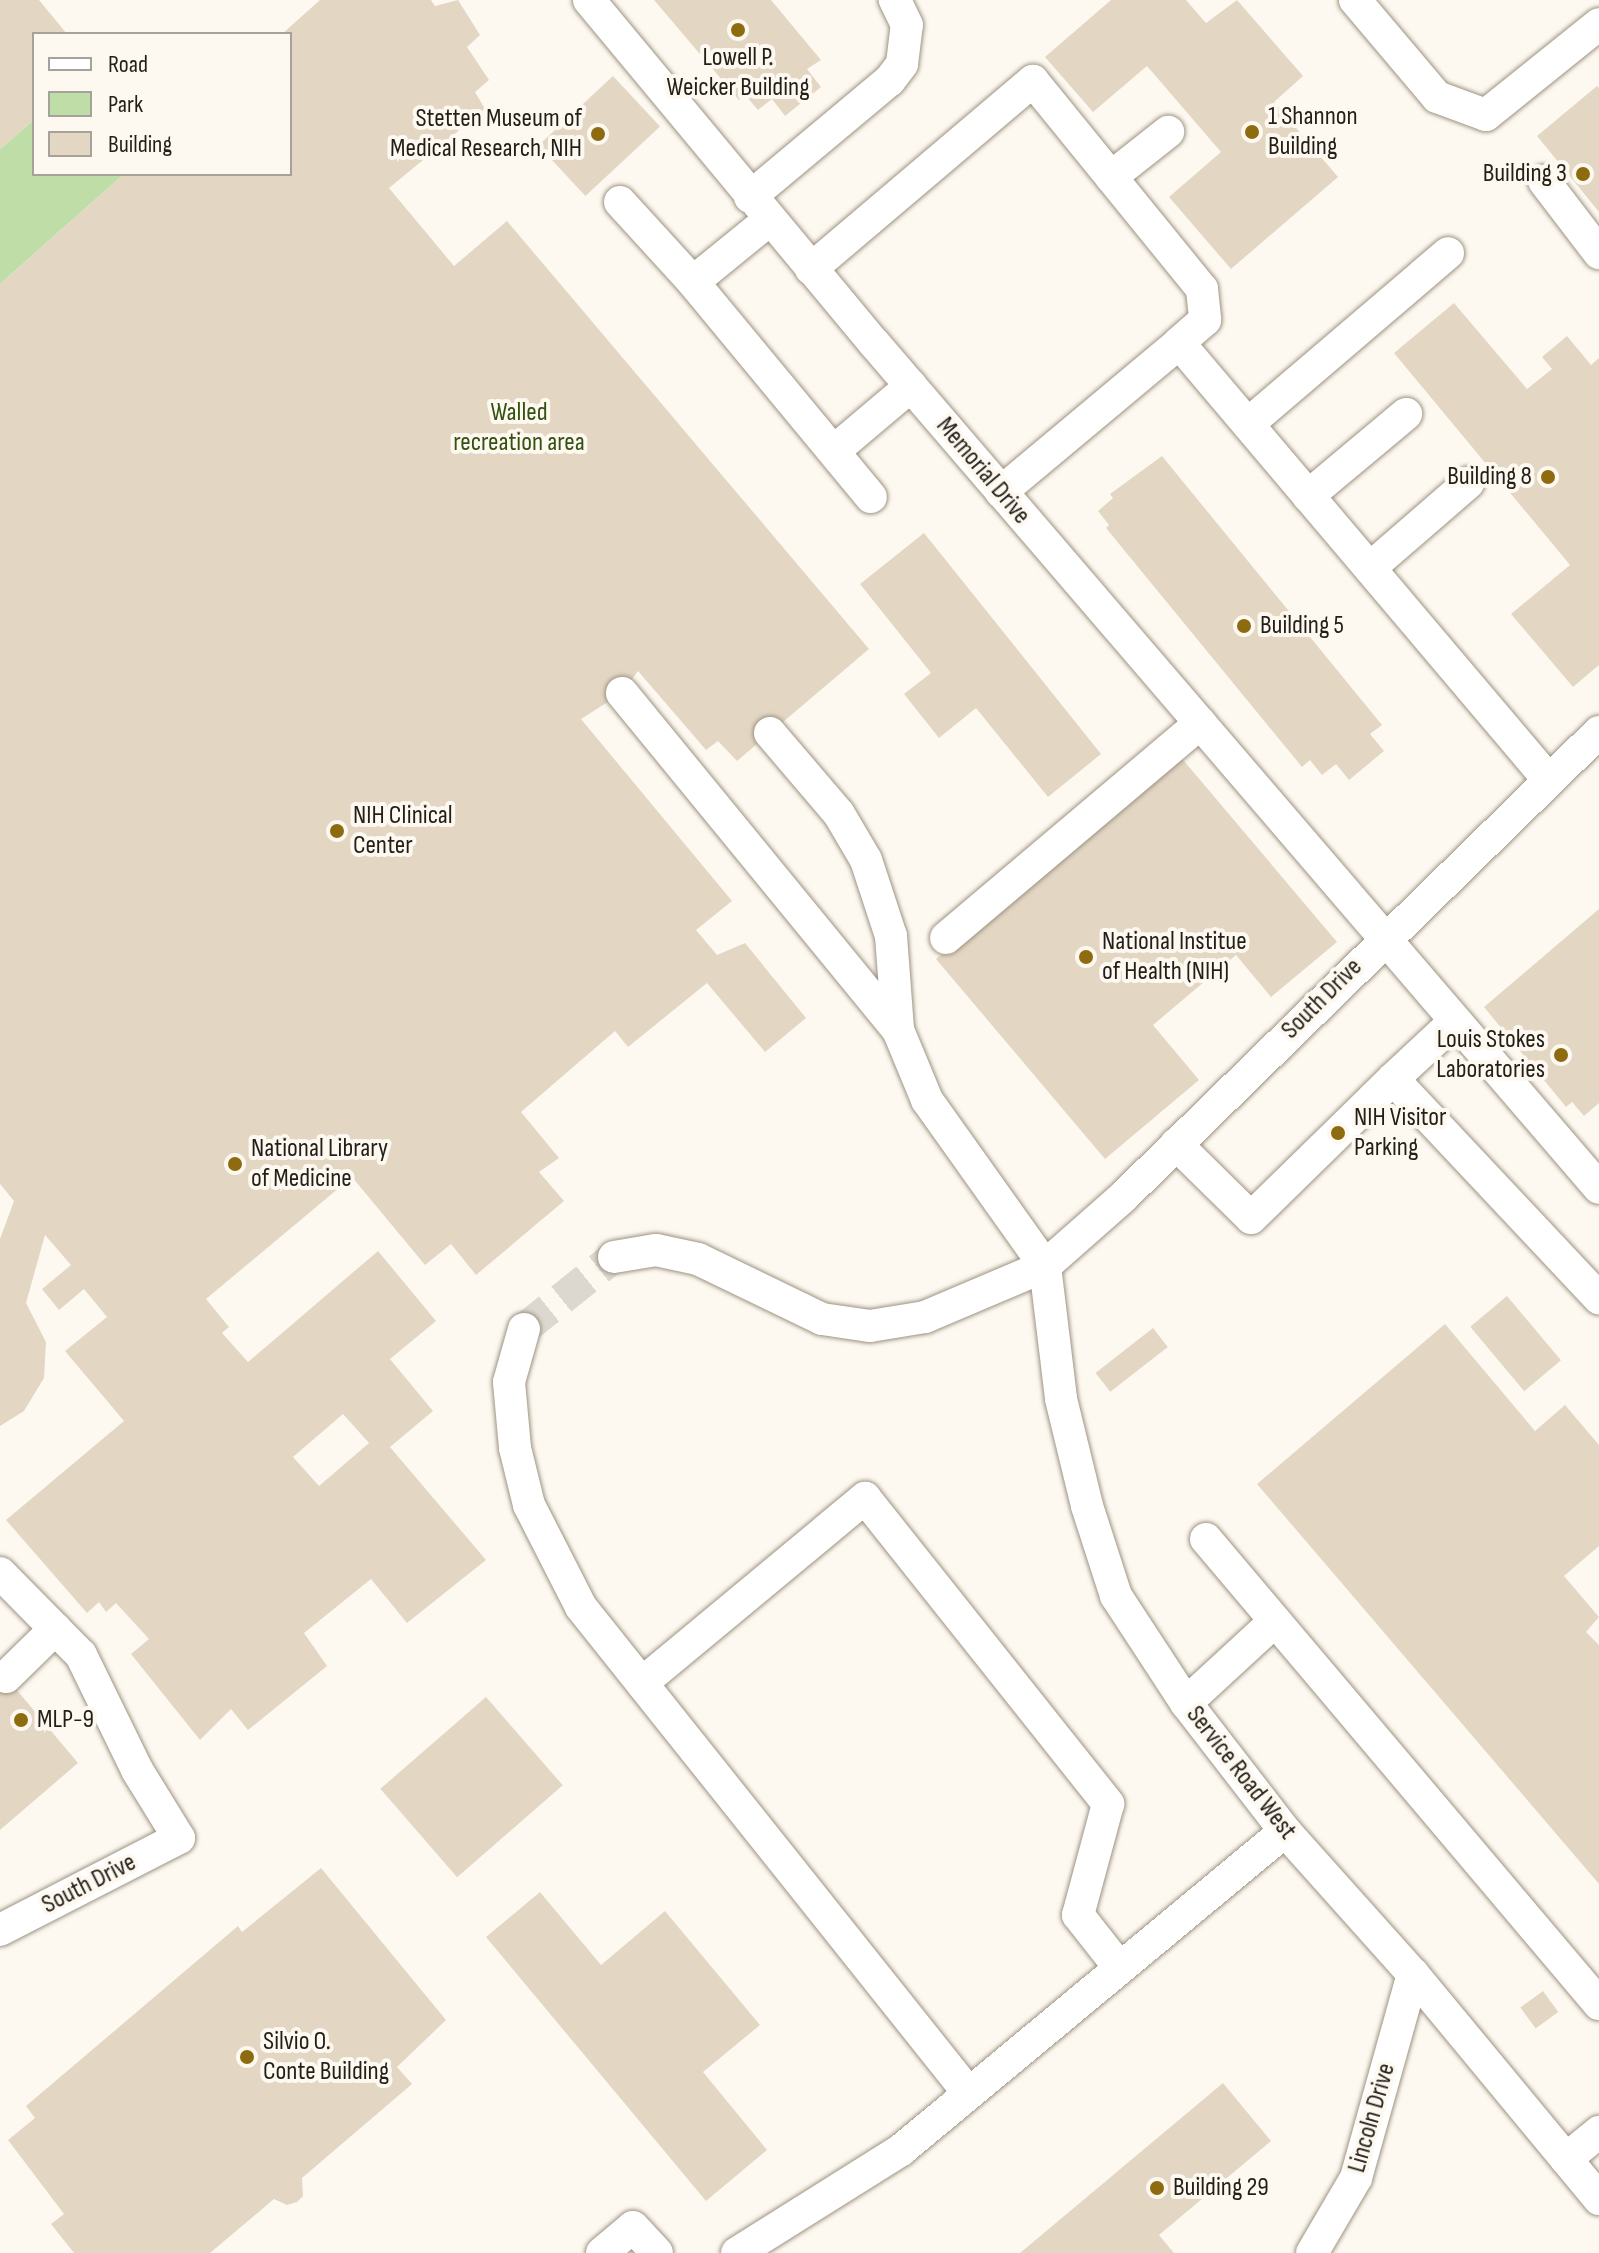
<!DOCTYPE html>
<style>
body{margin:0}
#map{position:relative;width:1599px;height:2253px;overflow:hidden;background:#fdf9f1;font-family:"Sofia Sans Condensed",sans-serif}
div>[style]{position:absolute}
.green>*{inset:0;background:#bfdda7}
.building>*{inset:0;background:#e3d7c4;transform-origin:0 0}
.minor-tunnel>*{height:32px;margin-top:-16px;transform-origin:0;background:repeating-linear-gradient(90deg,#dcd8d0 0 32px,transparent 0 48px)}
.roads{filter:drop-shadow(0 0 2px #9e9381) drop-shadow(0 0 2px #9e9381)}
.minor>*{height:32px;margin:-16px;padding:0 16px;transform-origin:16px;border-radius:16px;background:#fff}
.dots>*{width:22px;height:22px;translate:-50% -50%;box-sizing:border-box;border:4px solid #fdf9f1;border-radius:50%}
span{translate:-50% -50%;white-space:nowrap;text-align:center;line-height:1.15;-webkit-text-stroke:8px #fdf9f1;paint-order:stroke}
.poi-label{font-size:26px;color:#231e17}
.left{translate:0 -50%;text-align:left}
.right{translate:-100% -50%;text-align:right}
.park-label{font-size:26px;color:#335111}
.street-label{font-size:26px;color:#231e17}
.legend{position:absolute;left:32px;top:32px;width:260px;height:144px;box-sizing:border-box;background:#fdf9f1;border:2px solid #a6a19a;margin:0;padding:10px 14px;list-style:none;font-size:24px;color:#231e17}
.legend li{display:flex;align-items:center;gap:16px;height:40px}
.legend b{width:40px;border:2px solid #a6a19a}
</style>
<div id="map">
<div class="green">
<i style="clip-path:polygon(34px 120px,34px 174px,124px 174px,0 284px,0 149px)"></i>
</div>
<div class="building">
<i style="clip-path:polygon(0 0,39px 0,67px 34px,34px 34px,34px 120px,0 149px)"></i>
<i style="clip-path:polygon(evenodd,320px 0,431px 0,435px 6px,458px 0,480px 35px,467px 47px,489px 80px,475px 92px,485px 109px,389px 188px,454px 266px,507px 221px,869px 649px,737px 761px,718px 741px,706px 750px,638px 671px,622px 693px,581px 719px,732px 901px,696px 930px,717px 955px,745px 943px,806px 1018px,765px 1052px,707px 983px,628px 1047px,615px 1031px,521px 1112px,559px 1158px,539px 1172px,564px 1201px,476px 1275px,451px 1244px,425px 1265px,352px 1177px,206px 1299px,229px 1327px,222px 1333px,248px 1362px,378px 1251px,436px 1321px,390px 1359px,433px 1411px,390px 1447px,486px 1560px,407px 1623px,371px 1579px,304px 1633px,327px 1666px,248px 1730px,231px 1709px,200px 1740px,131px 1654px,149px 1639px,116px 1603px,106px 1612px,99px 1602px,87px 1613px,6px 1520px,124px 1421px,65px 1351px,107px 1317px,84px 1289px,59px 1310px,42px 1289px,71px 1265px,45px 1235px,26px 1303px,46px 1342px,44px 1378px,24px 1411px,0 1426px,0 1239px,14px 1201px,0 1184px,0 284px,124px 174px,290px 174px,290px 34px,282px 34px,320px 0,343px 1414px,369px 1443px,319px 1486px,293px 1457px,343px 1414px)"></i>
<i style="clip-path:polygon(654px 0,771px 0,821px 60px,807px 69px,821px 87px,785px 116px,772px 99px,758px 110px,745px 95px,739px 100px)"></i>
<i style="clip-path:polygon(1111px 0,1186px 0,1206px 23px,1237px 0,1303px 76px,1274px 102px,1338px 177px,1231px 269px,1169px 197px,1221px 152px,1147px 66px,1093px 112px,1045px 57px)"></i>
<i style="left:613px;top:76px;width:69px;height:102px;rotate:47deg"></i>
<i style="clip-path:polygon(1597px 86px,1599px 88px,1599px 212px,1537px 136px)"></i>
<i style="clip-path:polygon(1454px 303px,1527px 389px,1552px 369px,1542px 357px,1567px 336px,1591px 365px,1599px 358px,1599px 665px,1573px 687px,1511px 614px,1570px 565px,1394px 353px)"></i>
<i style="clip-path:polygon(1162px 456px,1382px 725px,1370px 734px,1384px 751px,1349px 780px,1336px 764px,1322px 775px,1310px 760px,1302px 767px,1106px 528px,1109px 525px,1098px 511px,1113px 498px,1110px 494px)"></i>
<i style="clip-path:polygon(924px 533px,1101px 754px,1048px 797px,976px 708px,939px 738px,904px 694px,931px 673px,860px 584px)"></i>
<i style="clip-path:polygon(1179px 755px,1337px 942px,1271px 997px,1236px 955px,1153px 1025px,1199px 1080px,1105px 1159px,936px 959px)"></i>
<i style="clip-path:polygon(1599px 909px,1599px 1103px,1584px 1116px,1572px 1102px,1566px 1107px,1484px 1007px)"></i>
<i style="left:1507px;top:1296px;width:84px;height:48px;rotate:50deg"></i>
<i style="clip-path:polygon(1445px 1324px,1535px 1431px,1565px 1405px,1599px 1445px,1599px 1546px,1564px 1576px,1599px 1617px,1586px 1632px,1599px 1645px,1599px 1884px,1257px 1484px)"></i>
<i style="left:1153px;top:1328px;width:24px;height:73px;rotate:52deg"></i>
<i style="clip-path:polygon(0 1670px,78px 1763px,0 1830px)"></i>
<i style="left:486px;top:1697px;width:117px;height:140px;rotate:49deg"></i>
<i style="clip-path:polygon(321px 1868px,446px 2020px,397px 2067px,412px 2084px,302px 2178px,303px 2196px,297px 2202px,287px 2205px,274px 2199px,210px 2253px,74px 2253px,51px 2224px,64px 2214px,8px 2140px,35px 2118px,26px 2106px,238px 1926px,242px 1932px)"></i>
<i style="clip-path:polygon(540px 1892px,601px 1965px,665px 1911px,760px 2025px,703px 2072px,767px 2150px,706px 2201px,486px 1937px)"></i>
<i style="left:1543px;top:1991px;width:26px;height:28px;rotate:54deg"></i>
<i style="clip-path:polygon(1223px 2083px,1271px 2141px,1159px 2235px,1174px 2253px,1020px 2253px)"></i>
</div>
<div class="minor-tunnel">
<i style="left:524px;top:1329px;width:115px;rotate:-38.7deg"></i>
</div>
<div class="roads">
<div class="minor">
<i style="left:589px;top:0;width:446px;rotate:50.3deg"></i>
<i style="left:874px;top:343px;width:1113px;rotate:49.37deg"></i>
<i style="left:1355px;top:0;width:127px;rotate:49.8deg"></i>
<i style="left:1437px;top:97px;width:52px;rotate:20.2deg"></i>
<i style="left:1486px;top:115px;width:145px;rotate:-38.8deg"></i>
<i style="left:1111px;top:177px;width:73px;rotate:-38.3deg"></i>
<i style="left:1544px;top:181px;width:91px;rotate:52.6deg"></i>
<i style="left:750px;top:197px;width:182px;rotate:-39.9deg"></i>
<i style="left:890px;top:80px;width:20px;rotate:-53deg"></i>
<i style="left:902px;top:64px;width:39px;rotate:-83deg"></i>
<i style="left:907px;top:25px;width:28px;rotate:-116deg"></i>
<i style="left:620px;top:202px;width:108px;rotate:47.6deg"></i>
<i style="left:693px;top:282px;width:98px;rotate:-39.2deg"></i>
<i style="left:811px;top:269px;width:291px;rotate:-40.3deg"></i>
<i style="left:1033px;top:81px;width:268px;rotate:50.9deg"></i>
<i style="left:1202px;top:289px;width:31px;rotate:84deg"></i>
<i style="left:1205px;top:320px;width:35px;rotate:139deg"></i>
<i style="left:693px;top:282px;width:279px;rotate:50.4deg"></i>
<i style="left:1248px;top:424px;width:263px;rotate:-40.5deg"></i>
<i style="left:834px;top:451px;width:101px;rotate:-40.2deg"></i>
<i style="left:1001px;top:492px;width:232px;rotate:-39.9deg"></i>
<i style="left:1179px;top:343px;width:571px;rotate:49.76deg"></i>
<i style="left:1308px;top:496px;width:128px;rotate:-39.9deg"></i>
<i style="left:1370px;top:568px;width:130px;rotate:-40.9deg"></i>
<i style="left:622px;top:693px;width:436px;rotate:50.7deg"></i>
<i style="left:770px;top:733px;width:106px;rotate:49.6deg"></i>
<i style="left:839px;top:814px;width:53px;rotate:59.6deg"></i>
<i style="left:866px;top:860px;width:80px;rotate:71.8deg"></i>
<i style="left:891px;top:936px;width:94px;rotate:85.7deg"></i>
<i style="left:898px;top:1030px;width:76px;rotate:67.5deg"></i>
<i style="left:927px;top:1100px;width:204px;rotate:54.6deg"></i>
<i style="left:1045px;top:1266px;width:134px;rotate:83.1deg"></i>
<i style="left:1061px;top:1399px;width:110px;rotate:76.3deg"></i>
<i style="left:1087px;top:1506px;width:95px;rotate:72.1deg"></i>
<i style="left:1116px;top:1596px;width:128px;rotate:56.8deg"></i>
<i style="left:1186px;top:1703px;width:162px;rotate:52.3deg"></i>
<i style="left:1285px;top:1831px;width:192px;rotate:48.2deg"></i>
<i style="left:1413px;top:1974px;width:292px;rotate:50.4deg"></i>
<i style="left:946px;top:938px;width:333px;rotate:-40.2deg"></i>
<i style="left:1393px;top:1079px;width:82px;rotate:-43deg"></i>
<i style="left:1176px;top:1144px;width:105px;rotate:44.6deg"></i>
<i style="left:1251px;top:1218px;width:199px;rotate:-44.4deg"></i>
<i style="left:1393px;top:1079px;width:301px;rotate:46.8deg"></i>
<i style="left:614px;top:1257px;width:43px;rotate:-9.5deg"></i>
<i style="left:656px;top:1250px;width:43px;rotate:12.1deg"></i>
<i style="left:698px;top:1259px;width:138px;rotate:25.8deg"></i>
<i style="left:822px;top:1319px;width:49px;rotate:8.3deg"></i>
<i style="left:870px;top:1326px;width:56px;rotate:-9.3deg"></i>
<i style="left:925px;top:1317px;width:130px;rotate:-23deg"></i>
<i style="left:1045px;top:1266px;width:103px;rotate:-41.4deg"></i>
<i style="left:1122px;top:1198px;width:667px;rotate:-44.33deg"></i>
<i style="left:524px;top:1329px;width:55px;rotate:105.8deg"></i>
<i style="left:509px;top:1382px;width:66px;rotate:84.8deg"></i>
<i style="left:515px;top:1448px;width:59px;rotate:76.2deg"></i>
<i style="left:529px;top:1505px;width:114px;rotate:63deg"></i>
<i style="left:581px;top:1607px;width:619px;rotate:51.43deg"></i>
<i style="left:1206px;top:1539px;width:609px;rotate:49.8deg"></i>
<i style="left:0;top:1573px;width:115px;rotate:45.4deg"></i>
<i style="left:81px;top:1655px;width:128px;rotate:64deg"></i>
<i style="left:137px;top:1770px;width:80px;rotate:58.3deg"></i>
<i style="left:179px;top:1838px;width:201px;rotate:152.8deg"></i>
<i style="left:6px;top:1677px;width:69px;rotate:-44.4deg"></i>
<i style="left:642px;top:1683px;width:290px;rotate:-39.7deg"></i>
<i style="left:865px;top:1498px;width:391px;rotate:51.5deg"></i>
<i style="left:1108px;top:1804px;width:115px;rotate:105.1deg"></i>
<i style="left:1078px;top:1915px;width:66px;rotate:51.7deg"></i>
<i style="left:1186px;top:1703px;width:121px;rotate:-42.7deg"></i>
<i style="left:1566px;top:2159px;width:43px;rotate:-39.3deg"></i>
<i style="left:602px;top:2253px;width:40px;rotate:-40deg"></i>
<i style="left:633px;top:2227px;width:35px;rotate:47deg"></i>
<i style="left:737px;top:2253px;width:194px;rotate:-32.1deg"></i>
<i style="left:901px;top:2150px;width:499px;rotate:-39.7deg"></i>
<i style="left:1312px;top:2253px;width:87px;rotate:-59.6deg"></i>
<i style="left:1356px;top:2178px;width:212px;rotate:-74.4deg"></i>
</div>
</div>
<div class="dots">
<i style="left:738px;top:30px;background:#8e6b0f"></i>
<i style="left:1252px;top:132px;background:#8e6b0f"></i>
<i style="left:598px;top:134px;background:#8e6b0f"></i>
<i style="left:1583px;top:174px;background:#8e6b0f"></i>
<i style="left:1548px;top:477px;background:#8e6b0f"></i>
<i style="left:1244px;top:626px;background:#8e6b0f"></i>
<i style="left:337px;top:831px;background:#8e6b0f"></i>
<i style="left:1086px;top:957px;background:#8e6b0f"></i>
<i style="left:1561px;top:1055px;background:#8e6b0f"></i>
<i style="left:1338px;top:1133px;background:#8e6b0f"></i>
<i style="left:235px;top:1164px;background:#8e6b0f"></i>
<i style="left:21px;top:1720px;background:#8e6b0f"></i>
<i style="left:247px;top:2057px;background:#8e6b0f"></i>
<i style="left:1157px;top:2188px;background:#8e6b0f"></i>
</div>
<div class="poi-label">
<span style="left:738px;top:73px">Lowell P.<br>Weicker Building</span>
<span class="left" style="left:1268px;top:132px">1 Shannon<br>Building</span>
<span class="right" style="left:582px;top:134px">Stetten Museum of<br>Medical Research, NIH</span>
<span class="right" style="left:1567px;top:174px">Building 3</span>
<span class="right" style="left:1532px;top:477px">Building 8</span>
<span class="left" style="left:1260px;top:626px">Building 5</span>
<span class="left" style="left:353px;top:831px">NIH Clinical<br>Center</span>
<span class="left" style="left:1102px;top:957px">National Institue<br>of Health (NIH)</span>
<span class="right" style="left:1545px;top:1055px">Louis Stokes<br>Laboratories</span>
<span class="left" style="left:1354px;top:1133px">NIH Visitor<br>Parking</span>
<span class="left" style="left:251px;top:1164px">National Library<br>of Medicine</span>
<span class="left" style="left:37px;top:1720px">MLP-9</span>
<span class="left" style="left:263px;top:2057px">Silvio O.<br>Conte Building</span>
<span class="left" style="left:1173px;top:2188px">Building 29</span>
</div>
<div class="park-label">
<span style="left:519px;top:428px">Walled<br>recreation area</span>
</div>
<div class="street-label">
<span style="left:983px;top:471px;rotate:50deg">Memorial Drive</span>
<span style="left:1322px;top:999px;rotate:-45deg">South Drive</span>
<span style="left:1241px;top:1773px;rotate:52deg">Service Road West</span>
<span style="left:89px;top:1884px;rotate:-27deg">South Drive</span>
<span style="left:1372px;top:2118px;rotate:-74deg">Lincoln Drive</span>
</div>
<ul class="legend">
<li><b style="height:10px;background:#fff"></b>Road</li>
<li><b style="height:22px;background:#bfdda7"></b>Park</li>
<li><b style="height:22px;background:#e3d7c4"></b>Building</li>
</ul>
</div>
